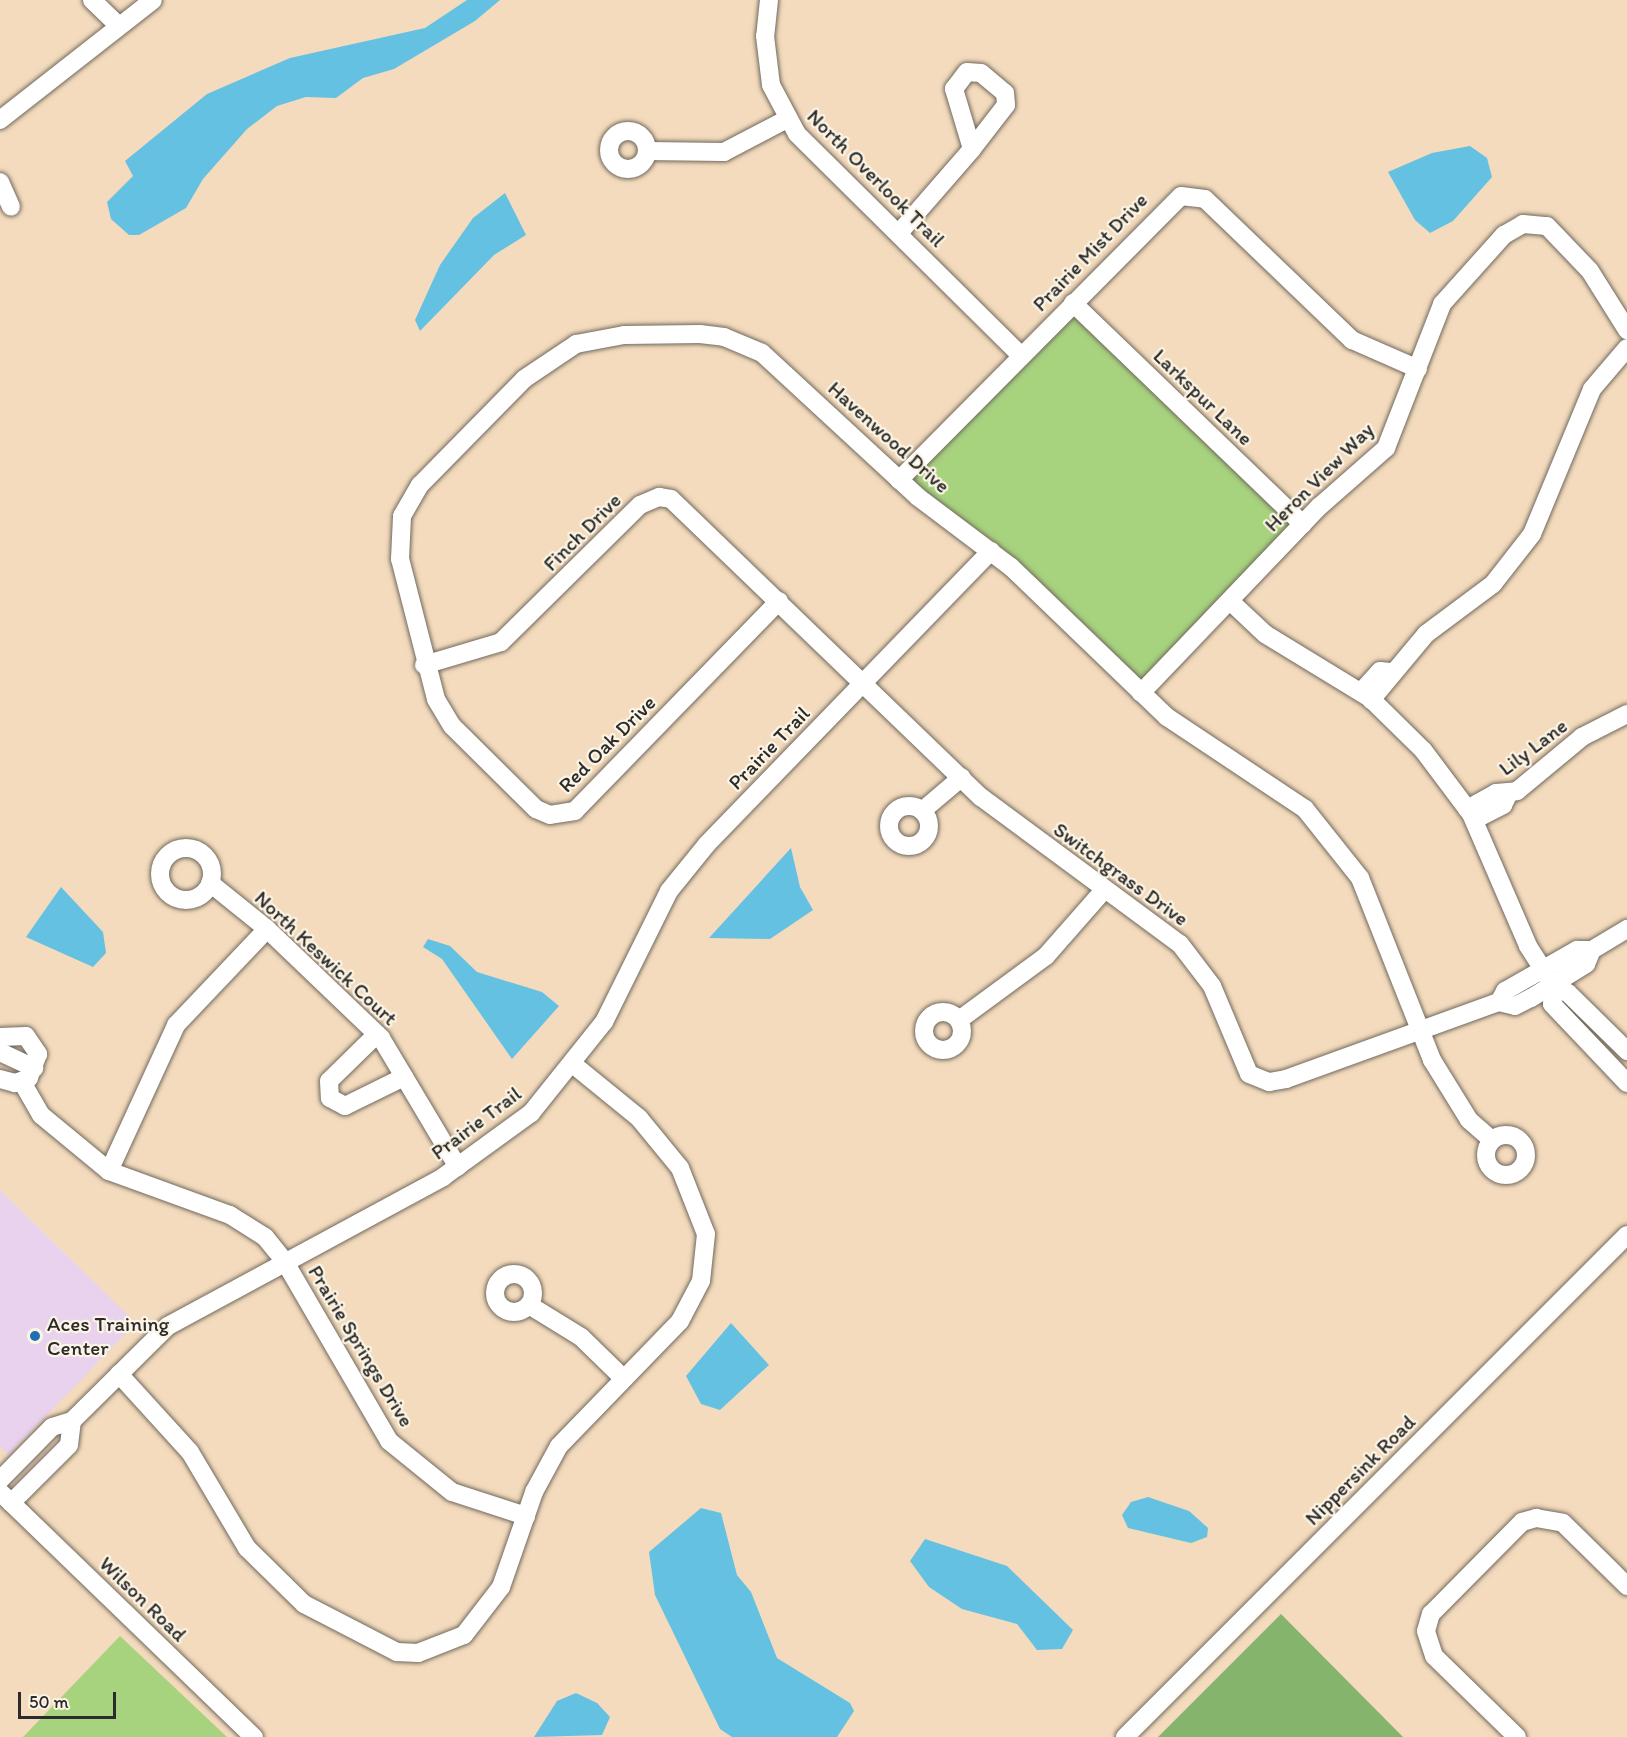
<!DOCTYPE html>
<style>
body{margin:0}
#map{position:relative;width:1627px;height:1737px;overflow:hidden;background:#f4dbbd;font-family:Itim,sans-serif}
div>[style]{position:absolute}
.built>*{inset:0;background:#e9d2ee}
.green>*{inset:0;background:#a7d27e}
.forest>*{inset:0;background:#85b46d}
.water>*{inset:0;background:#64c1e2}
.roads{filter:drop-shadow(0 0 2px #71695e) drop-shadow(0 0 2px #71695e)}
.minor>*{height:18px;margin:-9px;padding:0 9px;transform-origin:9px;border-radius:9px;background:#fff}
.minor>.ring{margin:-9px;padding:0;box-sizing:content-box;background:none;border:18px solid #fff;border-radius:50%}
.dots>*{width:16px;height:16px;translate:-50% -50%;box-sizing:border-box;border:3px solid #fcf5e5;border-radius:50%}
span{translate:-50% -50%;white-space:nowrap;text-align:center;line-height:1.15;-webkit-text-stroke:4.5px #fcf5e5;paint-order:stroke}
.street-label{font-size:21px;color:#2b2b2b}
.poi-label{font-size:21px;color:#2b2b2b}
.left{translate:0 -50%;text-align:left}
.scale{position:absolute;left:18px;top:1692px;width:98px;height:27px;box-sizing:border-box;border:3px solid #2b2b2b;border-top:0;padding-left:8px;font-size:18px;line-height:21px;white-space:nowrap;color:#2b2b2b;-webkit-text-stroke:4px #fcf5e5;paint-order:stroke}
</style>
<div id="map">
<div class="built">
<i style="clip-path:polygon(0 1190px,136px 1323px,8px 1455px,0 1446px)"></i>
</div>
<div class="green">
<i style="clip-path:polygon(1072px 313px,1294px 526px,1140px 683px,998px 545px,909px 481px)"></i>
<i style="clip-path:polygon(120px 1636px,227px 1737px,23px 1737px)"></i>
</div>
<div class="forest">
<i style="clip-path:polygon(1281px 1614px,1403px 1737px,1158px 1737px)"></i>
</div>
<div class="water">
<i style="clip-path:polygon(467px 0,500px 0,475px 21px,394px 69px,363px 78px,336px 98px,306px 97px,277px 106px,247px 129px,203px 179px,186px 208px,139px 235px,129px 235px,111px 219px,107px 202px,133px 176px,125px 161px,207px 94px,290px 58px,425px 28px)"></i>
<i style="clip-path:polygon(1470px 146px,1487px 158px,1492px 177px,1453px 221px,1430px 233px,1415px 220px,1388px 172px,1432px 153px)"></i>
<i style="clip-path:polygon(505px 193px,526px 235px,494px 255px,420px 331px,415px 320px,440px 265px,473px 218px)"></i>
<i style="clip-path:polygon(791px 848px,800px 887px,813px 910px,770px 939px,709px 938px)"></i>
<i style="clip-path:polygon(61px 887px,103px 932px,106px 953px,93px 967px,26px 937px)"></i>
<i style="clip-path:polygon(428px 939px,450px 946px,477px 972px,542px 992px,559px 1006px,512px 1059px,442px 959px,423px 947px)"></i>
<i style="clip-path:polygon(731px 1323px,769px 1365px,720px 1410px,701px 1404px,686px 1376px)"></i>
<i style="clip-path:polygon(1148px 1497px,1189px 1511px,1208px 1528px,1207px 1537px,1191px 1543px,1128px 1528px,1122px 1515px,1131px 1502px)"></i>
<i style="clip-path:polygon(701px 1508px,721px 1513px,737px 1575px,751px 1592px,777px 1658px,850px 1703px,854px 1711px,837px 1737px,732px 1737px,720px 1729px,655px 1595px,649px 1552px)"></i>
<i style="clip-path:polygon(925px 1539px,1007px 1566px,1073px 1630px,1062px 1649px,1037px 1650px,1017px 1624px,962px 1609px,929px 1587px,910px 1561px)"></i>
<i style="clip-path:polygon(576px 1693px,597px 1703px,610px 1717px,602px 1735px,534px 1737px,557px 1701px)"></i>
</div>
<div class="roads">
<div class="minor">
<i style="left:92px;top:0;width:36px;rotate:44deg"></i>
<i style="left:769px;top:0;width:36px;rotate:96deg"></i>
<i style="left:765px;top:36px;width:49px;rotate:83deg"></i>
<i style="left:771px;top:85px;width:55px;rotate:62deg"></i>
<i style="left:797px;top:134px;width:315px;rotate:44.7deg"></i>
<i style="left:967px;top:72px;width:14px;rotate:4deg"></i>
<i style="left:981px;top:73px;width:31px;rotate:40deg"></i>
<i style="left:1005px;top:93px;width:12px;rotate:85deg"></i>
<i style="left:1006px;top:105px;width:56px;rotate:127.7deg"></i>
<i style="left:972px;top:149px;width:63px;rotate:-106.7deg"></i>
<i style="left:954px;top:89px;width:21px;rotate:-53deg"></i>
<i style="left:0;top:120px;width:194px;rotate:-38.1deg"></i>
<i class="ring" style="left:609px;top:131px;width:20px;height:20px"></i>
<i style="left:647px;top:151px;width:77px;rotate:0.7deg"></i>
<i style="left:724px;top:152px;width:71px;rotate:-27.6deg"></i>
<i style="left:0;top:182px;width:27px;rotate:66deg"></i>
<i style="left:899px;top:233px;width:111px;rotate:-49deg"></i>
<i style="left:1073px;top:303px;width:319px;rotate:43.9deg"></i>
<i style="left:899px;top:480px;width:400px;rotate:-45.2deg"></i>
<i style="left:1181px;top:196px;width:24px;rotate:7deg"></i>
<i style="left:1205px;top:199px;width:204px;rotate:43.8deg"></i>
<i style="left:1352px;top:340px;width:72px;rotate:23.7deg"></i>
<i style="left:779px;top:601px;width:293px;rotate:134.2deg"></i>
<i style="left:575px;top:811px;width:25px;rotate:171deg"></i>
<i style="left:550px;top:815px;width:15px;rotate:-157deg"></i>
<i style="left:536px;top:809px;width:118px;rotate:-135.3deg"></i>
<i style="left:452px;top:726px;width:31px;rotate:-121deg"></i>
<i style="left:436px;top:699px;width:145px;rotate:-104.4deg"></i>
<i style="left:400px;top:559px;width:43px;rotate:-87.3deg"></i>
<i style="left:402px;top:516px;width:36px;rotate:-60deg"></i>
<i style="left:420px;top:485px;width:148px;rotate:-45.5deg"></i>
<i style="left:524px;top:379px;width:63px;rotate:-33.9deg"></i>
<i style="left:576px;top:344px;width:49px;rotate:-10.6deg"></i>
<i style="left:624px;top:335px;width:76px;rotate:-0.8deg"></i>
<i style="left:700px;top:334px;width:24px;rotate:7deg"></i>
<i style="left:724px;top:337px;width:41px;rotate:22.8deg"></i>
<i style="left:762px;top:353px;width:212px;rotate:42.7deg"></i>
<i style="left:918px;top:497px;width:116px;rotate:37deg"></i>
<i style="left:1011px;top:567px;width:216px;rotate:43.9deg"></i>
<i style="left:1167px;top:717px;width:166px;rotate:33.7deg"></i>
<i style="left:1305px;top:809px;width:88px;rotate:51.4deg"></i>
<i style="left:1360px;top:878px;width:196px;rotate:68.4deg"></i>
<i style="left:1432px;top:1060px;width:70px;rotate:58.3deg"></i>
<i style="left:1469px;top:1120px;width:30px;rotate:41deg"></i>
<i style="left:1230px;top:601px;width:48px;rotate:43.3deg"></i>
<i style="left:1265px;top:634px;width:123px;rotate:31.4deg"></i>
<i style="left:1370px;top:698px;width:74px;rotate:44.5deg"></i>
<i style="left:1423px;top:750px;width:80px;rotate:53.1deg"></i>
<i style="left:1471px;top:814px;width:144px;rotate:66.6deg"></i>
<i style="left:1528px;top:946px;width:50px;rotate:57.3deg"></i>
<i style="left:424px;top:665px;width:80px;rotate:-16.6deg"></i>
<i style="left:501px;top:642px;width:195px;rotate:-44.6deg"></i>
<i style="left:640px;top:505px;width:21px;rotate:-23deg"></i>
<i style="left:659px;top:497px;width:12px;rotate:9deg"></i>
<i style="left:671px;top:499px;width:430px;rotate:43.9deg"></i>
<i style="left:981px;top:797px;width:247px;rotate:36.5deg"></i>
<i style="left:1180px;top:944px;width:53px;rotate:52.7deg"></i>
<i style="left:1212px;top:986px;width:95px;rotate:67.2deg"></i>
<i style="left:1249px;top:1074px;width:22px;rotate:22deg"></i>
<i style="left:1269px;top:1082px;width:17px;rotate:-10deg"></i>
<i style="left:1286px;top:1079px;width:226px;rotate:-19.9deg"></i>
<i style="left:1361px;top:692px;width:28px;rotate:-48deg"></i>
<i style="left:1380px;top:671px;width:10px;rotate:6deg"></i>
<i style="left:1141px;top:693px;width:259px;rotate:-46.3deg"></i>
<i style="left:1320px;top:506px;width:88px;rotate:-41.3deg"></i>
<i style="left:1386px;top:448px;width:155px;rotate:-68.7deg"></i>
<i style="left:1442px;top:304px;width:93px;rotate:-48.1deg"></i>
<i style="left:1504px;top:235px;width:22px;rotate:-30deg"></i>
<i style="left:1523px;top:224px;width:24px;rotate:5deg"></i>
<i style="left:1547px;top:226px;width:62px;rotate:46.3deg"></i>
<i style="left:1590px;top:271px;width:70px;rotate:57.9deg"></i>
<i style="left:1371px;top:700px;width:86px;rotate:-50.2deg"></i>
<i style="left:1426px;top:634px;width:84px;rotate:-36.7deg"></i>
<i style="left:1493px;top:584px;width:63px;rotate:-52deg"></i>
<i style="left:1532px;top:534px;width:157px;rotate:-67.5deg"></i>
<i style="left:1592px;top:389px;width:54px;rotate:-49.5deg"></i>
<i class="ring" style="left:889px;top:806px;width:22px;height:22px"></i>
<i style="left:1467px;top:809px;width:33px;rotate:-29deg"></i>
<i style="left:1496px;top:793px;width:21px;rotate:-5deg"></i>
<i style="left:1517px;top:791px;width:85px;rotate:-39.7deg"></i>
<i style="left:1582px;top:737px;width:51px;rotate:-27.1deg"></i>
<i style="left:922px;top:811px;width:52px;rotate:-40.4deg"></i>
<i style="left:1474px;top:820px;width:33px;rotate:-27deg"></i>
<i style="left:1503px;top:805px;width:11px;rotate:-63deg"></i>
<i class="ring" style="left:160px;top:848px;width:34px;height:34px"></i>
<i style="left:210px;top:883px;width:73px;rotate:38.9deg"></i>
<i style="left:267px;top:929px;width:158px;rotate:43.7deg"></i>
<i style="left:381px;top:1038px;width:150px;rotate:59.2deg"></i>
<i style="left:1555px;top:988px;width:16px;rotate:101deg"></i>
<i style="left:1552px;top:1004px;width:109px;rotate:46.5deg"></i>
<i style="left:1555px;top:988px;width:14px;rotate:21deg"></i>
<i style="left:1568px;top:993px;width:83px;rotate:44.5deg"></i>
<i style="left:1499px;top:1002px;width:16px;rotate:14deg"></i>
<i style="left:1515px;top:1006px;width:18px;rotate:-27deg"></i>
<i style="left:1531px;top:998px;width:65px;rotate:-31.7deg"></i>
<i style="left:1586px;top:964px;width:15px;rotate:-67deg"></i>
<i style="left:1592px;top:950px;width:41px;rotate:-31deg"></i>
<i style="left:1499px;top:1002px;width:13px;rotate:-61deg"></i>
<i style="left:1505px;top:991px;width:83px;rotate:-29.7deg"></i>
<i style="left:1577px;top:950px;width:15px"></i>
<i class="ring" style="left:924px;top:1012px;width:20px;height:20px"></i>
<i style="left:959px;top:1020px;width:108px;rotate:-36.3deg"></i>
<i style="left:1046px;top:956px;width:88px;rotate:-48.7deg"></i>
<i style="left:377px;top:1034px;width:67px;rotate:135.6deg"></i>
<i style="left:329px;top:1081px;width:17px;rotate:87deg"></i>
<i style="left:330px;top:1098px;width:17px;rotate:28deg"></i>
<i style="left:345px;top:1106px;width:66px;rotate:-26.2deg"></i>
<i style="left:0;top:1037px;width:26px;rotate:-2deg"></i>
<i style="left:26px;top:1036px;width:22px;rotate:56deg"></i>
<i style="left:38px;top:1054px;width:26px;rotate:111deg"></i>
<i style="left:29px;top:1078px;width:15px;rotate:160deg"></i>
<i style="left:15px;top:1083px;width:16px;rotate:-165deg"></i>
<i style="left:0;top:1052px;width:38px;rotate:25deg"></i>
<i style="left:22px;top:1082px;width:38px;rotate:60deg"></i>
<i style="left:41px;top:1115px;width:88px;rotate:39.5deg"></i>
<i style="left:109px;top:1171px;width:129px;rotate:20deg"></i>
<i style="left:230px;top:1215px;width:41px;rotate:32.2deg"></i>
<i style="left:265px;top:1237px;width:32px;rotate:51deg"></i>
<i style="left:285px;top:1262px;width:207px;rotate:59.8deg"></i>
<i style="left:389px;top:1441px;width:81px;rotate:39deg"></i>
<i style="left:452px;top:1492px;width:78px;rotate:18deg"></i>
<i class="ring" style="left:1486px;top:1135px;width:22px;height:22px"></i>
<i style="left:109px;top:1171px;width:161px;rotate:-65.3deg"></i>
<i style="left:176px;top:1025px;width:132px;rotate:-46.5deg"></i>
<i class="ring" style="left:495px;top:1274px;width:20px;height:20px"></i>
<i style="left:529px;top:1305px;width:61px;rotate:31.6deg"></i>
<i style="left:581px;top:1337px;width:57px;rotate:44.3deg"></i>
<i style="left:119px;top:1374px;width:105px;rotate:47.7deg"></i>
<i style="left:190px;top:1452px;width:112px;rotate:59.3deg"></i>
<i style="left:247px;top:1548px;width:80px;rotate:44.5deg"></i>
<i style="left:304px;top:1604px;width:105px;rotate:27.3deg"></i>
<i style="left:397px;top:1652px;width:21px;rotate:3deg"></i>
<i style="left:418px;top:1653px;width:49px;rotate:-21.4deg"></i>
<i style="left:464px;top:1635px;width:61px;rotate:-52.4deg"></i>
<i style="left:501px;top:1587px;width:101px;rotate:-70.8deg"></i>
<i style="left:534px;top:1492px;width:52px;rotate:-61.5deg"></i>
<i style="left:559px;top:1446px;width:174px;rotate:-45.9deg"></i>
<i style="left:680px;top:1321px;width:45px;rotate:-62.3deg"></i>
<i style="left:701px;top:1281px;width:47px;rotate:-83.9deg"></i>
<i style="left:706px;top:1234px;width:71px;rotate:-111.5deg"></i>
<i style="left:680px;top:1168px;width:65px;rotate:-129.4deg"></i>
<i style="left:639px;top:1118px;width:84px;rotate:-140.8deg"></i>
<i style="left:0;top:1480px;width:74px;rotate:-45.5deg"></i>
<i style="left:52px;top:1427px;width:21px;rotate:-17deg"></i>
<i style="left:72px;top:1421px;width:135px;rotate:-44.7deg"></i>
<i style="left:168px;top:1326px;width:313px;rotate:-28.4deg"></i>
<i style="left:443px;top:1177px;width:109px;rotate:-36deg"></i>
<i style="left:531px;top:1113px;width:117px;rotate:-51.3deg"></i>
<i style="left:604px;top:1022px;width:146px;rotate:-63.6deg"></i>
<i style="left:669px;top:891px;width:60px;rotate:-51deg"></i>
<i style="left:707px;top:844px;width:408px;rotate:-45.9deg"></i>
<i style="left:0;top:1492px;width:353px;rotate:44deg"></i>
<i style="left:11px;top:1503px;width:82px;rotate:-45deg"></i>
<i style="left:69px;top:1445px;width:24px;rotate:-83deg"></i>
<i style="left:1125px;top:1737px;width:710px;rotate:-45deg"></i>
<i style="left:1517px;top:1737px;width:116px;rotate:-135.7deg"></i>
<i style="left:1434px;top:1656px;width:26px;rotate:-108deg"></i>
<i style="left:1426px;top:1631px;width:18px;rotate:-74deg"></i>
<i style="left:1431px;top:1614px;width:129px;rotate:-45.3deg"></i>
<i style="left:1522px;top:1522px;width:15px;rotate:-16deg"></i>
<i style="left:1536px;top:1518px;width:27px;rotate:10deg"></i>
<i style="left:1563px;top:1523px;width:90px;rotate:44.5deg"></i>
</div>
</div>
<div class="dots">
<i style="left:35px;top:1336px;background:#1f6fb2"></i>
</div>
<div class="street-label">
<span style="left:876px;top:178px;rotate:45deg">North Overlook Trail</span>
<span style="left:1090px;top:252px;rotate:-46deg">Prairie Mist Drive</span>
<span style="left:1203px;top:397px;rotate:44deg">Larkspur Lane</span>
<span style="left:889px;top:437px;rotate:42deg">Havenwood Drive</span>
<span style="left:1319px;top:477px;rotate:-45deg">Heron View Way</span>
<span style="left:582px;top:532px;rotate:-45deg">Finch Drive</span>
<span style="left:607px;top:744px;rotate:-45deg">Red Oak Drive</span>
<span style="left:1533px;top:747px;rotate:-37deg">Lily Lane</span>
<span style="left:769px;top:748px;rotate:-46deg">Prairie Trail</span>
<span style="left:1121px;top:874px;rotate:36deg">Switchgrass Drive</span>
<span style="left:326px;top:958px;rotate:43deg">North Keswick Court</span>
<span style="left:476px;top:1123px;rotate:-37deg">Prairie Trail</span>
<span style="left:361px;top:1346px;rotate:59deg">Prairie Springs Drive</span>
<span style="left:1360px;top:1470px;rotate:-45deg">Nippersink Road</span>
<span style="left:143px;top:1599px;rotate:44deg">Wilson Road</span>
</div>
<div class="poi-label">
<span class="left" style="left:47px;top:1336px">Aces Training<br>Center</span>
</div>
<div class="scale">50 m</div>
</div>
